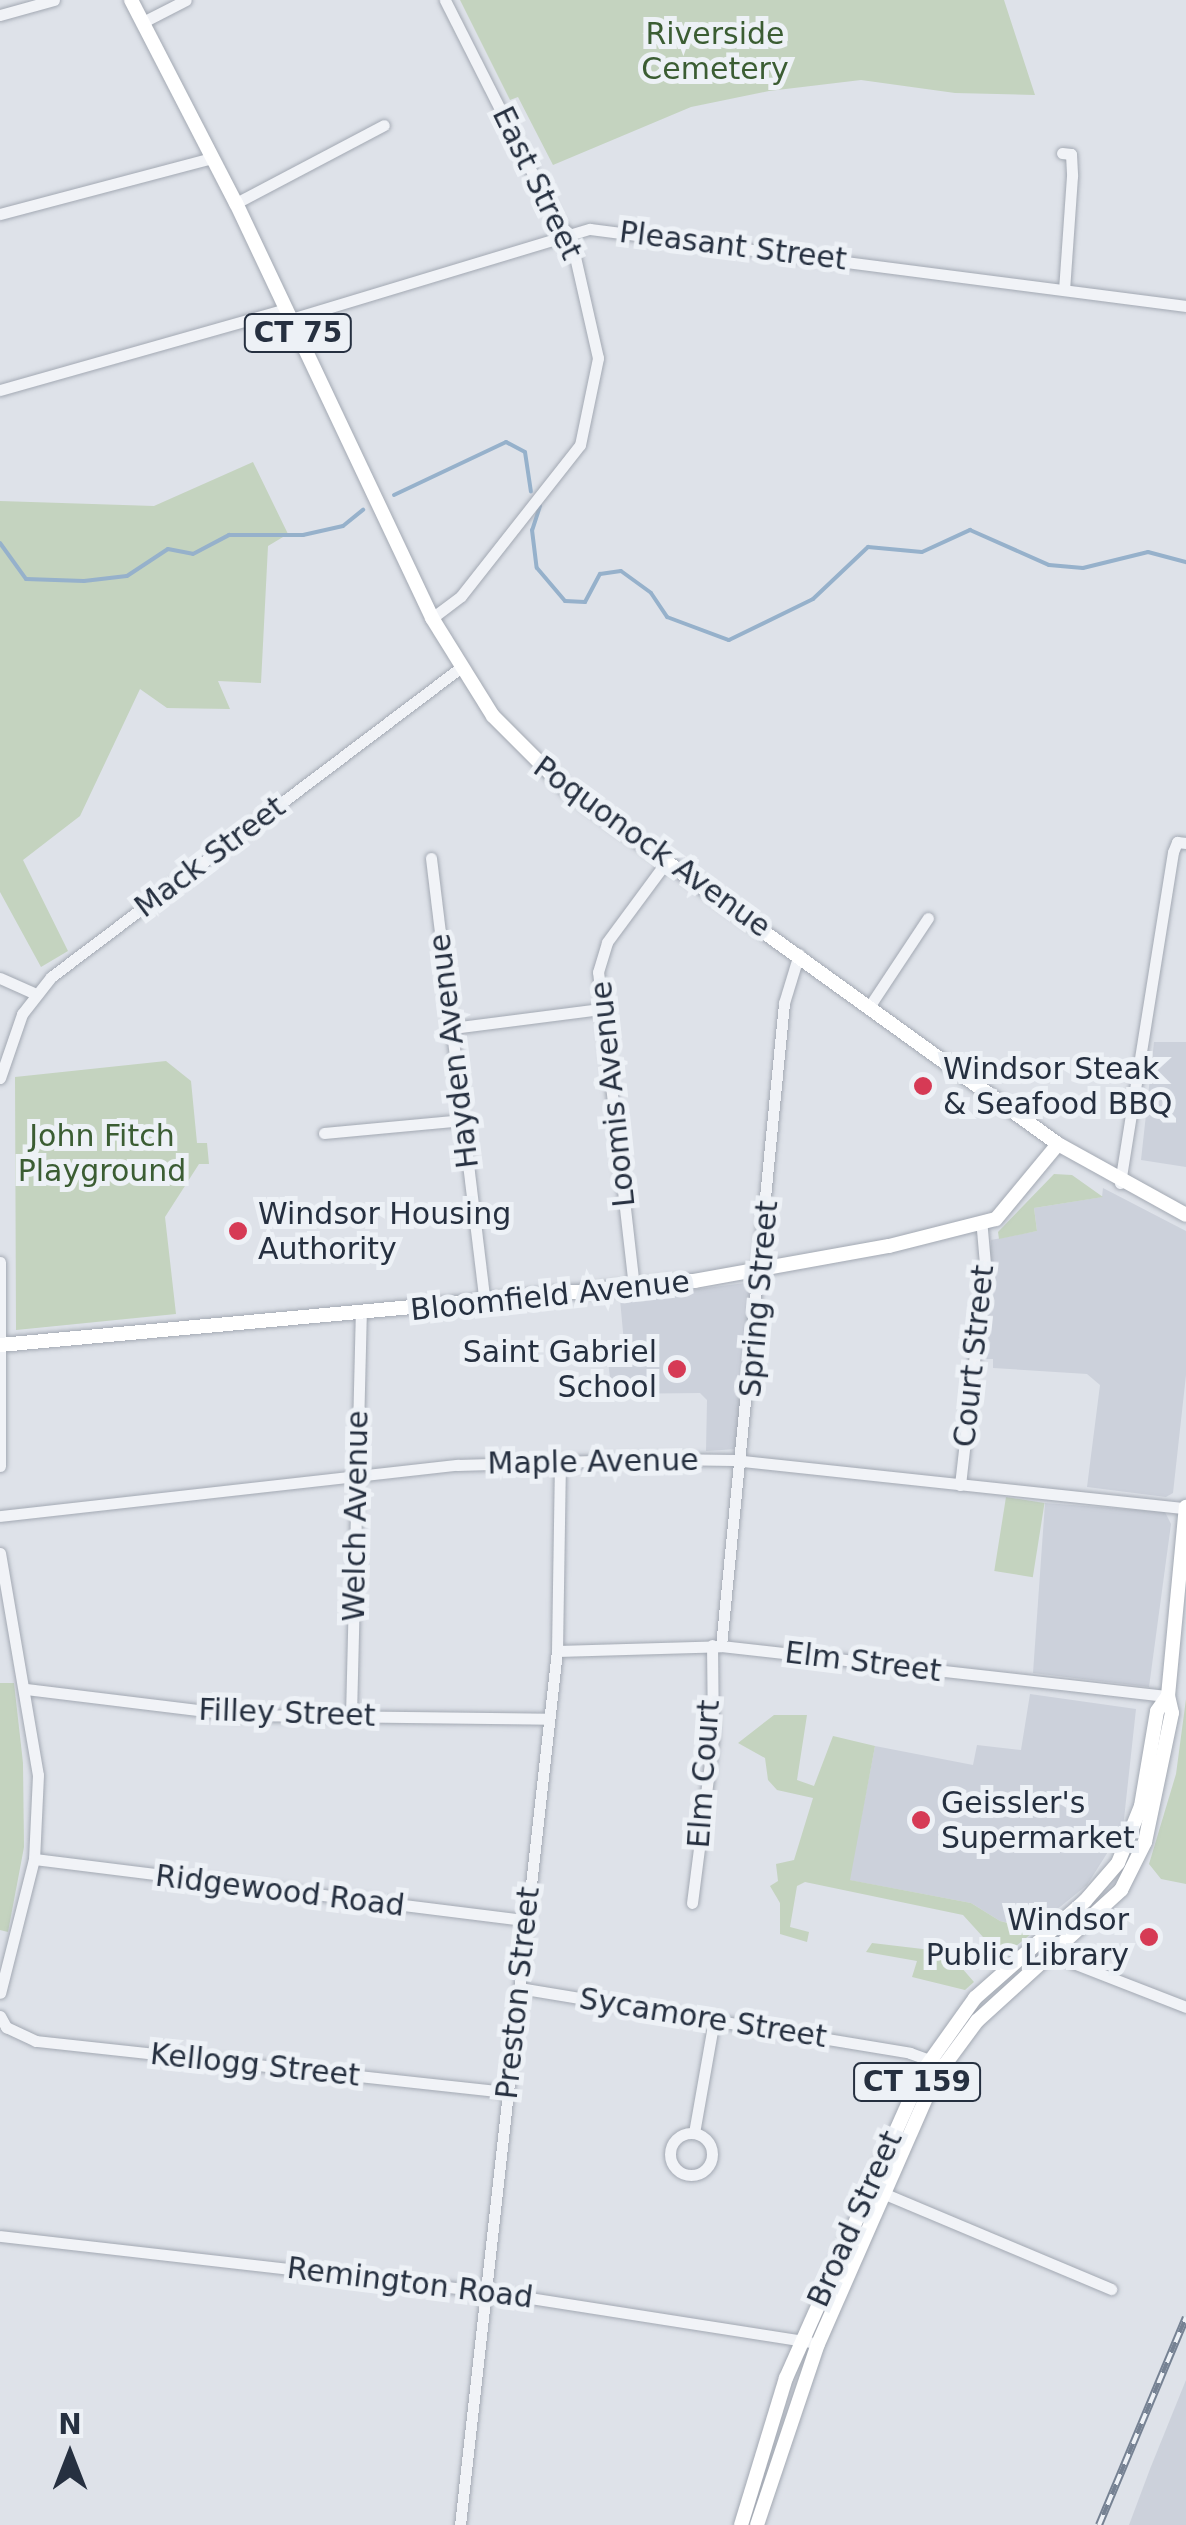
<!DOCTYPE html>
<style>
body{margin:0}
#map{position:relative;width:1186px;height:2525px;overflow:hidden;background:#dee2e9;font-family:"DejaVu Sans",sans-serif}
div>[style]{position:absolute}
.built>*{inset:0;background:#ccd1db}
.green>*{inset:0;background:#c4d3bf;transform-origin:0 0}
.stream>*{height:4px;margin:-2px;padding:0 2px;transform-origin:2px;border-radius:2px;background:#96b1cb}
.roads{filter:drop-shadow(0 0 2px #a3a9b3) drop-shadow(0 0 2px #a3a9b3)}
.minor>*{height:11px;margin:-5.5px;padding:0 5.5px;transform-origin:5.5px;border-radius:5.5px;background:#f1f3f7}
.minor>.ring{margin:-5.5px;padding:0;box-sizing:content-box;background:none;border:11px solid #f1f3f7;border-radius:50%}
.major>*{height:14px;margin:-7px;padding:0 7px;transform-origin:7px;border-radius:7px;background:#fff}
.rail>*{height:8px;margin-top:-4px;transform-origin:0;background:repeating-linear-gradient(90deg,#edf1f6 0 11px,#768293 0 22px);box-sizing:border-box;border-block:2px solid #768293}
.dots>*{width:28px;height:28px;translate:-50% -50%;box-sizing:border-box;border:5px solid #edf1f6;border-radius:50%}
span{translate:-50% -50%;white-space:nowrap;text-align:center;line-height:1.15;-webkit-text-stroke:10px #edf1f6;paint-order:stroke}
.shield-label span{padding:2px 8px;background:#edf1f6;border:2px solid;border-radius:8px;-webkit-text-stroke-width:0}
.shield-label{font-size:28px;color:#263040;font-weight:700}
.park-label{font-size:30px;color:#3b5d33}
.street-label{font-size:30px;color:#263040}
.poi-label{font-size:30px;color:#263040}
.left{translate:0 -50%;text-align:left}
.right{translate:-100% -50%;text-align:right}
.north{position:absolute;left:20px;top:2405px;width:100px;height:100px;-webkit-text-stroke:8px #edf1f6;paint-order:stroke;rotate:0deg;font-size:28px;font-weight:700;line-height:40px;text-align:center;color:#263040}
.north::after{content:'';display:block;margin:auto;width:35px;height:45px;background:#263040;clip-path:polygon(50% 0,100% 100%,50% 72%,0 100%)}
</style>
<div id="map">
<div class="built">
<i style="clip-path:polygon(1154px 1042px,1186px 1042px,1186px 1167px,1141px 1160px)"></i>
<i style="clip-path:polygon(1103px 1188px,1186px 1231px,1186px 1375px,1173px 1493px,1166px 1497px,1087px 1487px,1100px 1385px,1087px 1374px,993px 1368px,993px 1359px,980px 1359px,991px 1240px,1037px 1231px,1034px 1208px,1102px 1197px)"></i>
<i style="clip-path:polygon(745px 1283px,752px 1286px,737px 1449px,706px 1451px,707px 1400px,700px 1393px,612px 1394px,606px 1345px,624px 1343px,620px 1299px)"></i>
<i style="clip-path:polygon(1045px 1503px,1165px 1512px,1171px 1524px,1149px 1687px,1033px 1673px)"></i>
<i style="clip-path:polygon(1030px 1694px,1136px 1709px,1123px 1828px,1087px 1885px,1034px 1928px,1000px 1921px,971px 1903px,849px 1880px,875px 1746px,973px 1765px,977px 1745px,1021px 1750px)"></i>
<i style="clip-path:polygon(1186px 2380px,1186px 2525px,1129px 2525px,1150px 2469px)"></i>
</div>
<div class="green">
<i style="clip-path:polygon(460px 0,1004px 0,1035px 95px,955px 93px,861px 80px,769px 91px,691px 107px,553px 165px,518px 97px,510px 100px)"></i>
<i style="clip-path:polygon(253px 462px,288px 534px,268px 546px,261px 683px,218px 681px,230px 709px,167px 708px,140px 689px,80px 816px,23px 860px,68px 951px,41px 967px,0 892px,0 501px,154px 506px)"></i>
<i style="clip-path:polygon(166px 1061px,191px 1081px,197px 1143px,207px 1143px,209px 1164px,199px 1164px,165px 1217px,176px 1314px,16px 1330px,15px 1077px)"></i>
<i style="clip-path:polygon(1054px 1174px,1072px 1175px,1103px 1197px,1034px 1208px,1037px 1231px,999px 1239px,998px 1232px)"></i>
<i style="left:1006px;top:1497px;width:39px;height:75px;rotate:9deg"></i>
<i style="clip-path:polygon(0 1683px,14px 1683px,23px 1763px,24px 1847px,8px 1932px,0 1930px)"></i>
<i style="clip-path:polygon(1186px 1699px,1186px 1884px,1161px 1879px,1149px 1864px,1176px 1774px)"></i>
<i style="clip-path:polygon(774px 1715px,807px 1715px,797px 1780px,814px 1786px,833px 1736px,875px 1746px,850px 1880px,971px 1903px,1000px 1921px,1036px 1930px,996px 1962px,990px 1957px,993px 1948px,963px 1915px,805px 1882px,797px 1886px,790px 1927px,809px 1932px,807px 1942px,780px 1934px,780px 1903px,770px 1886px,778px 1881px,776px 1864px,794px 1860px,813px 1798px,777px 1790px,768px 1780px,765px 1758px,738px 1743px)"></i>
<i style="clip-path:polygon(872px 1943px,948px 1952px,974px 1982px,965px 1990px,912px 1977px,917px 1961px,866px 1952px)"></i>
</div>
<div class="stream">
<i style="left:394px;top:495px;width:124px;rotate:-25.3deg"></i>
<i style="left:506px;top:442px;width:21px;rotate:28deg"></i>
<i style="left:525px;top:452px;width:40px;rotate:81.5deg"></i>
<i style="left:540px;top:506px;width:25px;rotate:108deg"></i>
<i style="left:532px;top:530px;width:38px;rotate:83deg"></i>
<i style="left:537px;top:568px;width:43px;rotate:49.7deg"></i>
<i style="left:565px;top:601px;width:20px;rotate:3deg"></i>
<i style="left:585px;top:602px;width:32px;rotate:-62deg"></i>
<i style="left:600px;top:574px;width:21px;rotate:-8deg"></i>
<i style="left:621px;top:571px;width:37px;rotate:36deg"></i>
<i style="left:651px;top:593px;width:29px;rotate:56deg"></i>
<i style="left:667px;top:617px;width:66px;rotate:20.4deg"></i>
<i style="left:729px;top:640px;width:93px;rotate:-26deg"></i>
<i style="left:813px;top:599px;width:76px;rotate:-43.4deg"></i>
<i style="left:868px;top:547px;width:54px;rotate:5.3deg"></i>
<i style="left:922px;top:552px;width:53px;rotate:-24.6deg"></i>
<i style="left:970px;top:530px;width:86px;rotate:23.9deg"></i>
<i style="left:1049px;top:565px;width:34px;rotate:5deg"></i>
<i style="left:1083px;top:568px;width:67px;rotate:-13.8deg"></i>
<i style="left:1148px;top:552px;width:39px;rotate:15deg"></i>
<i style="left:0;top:543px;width:44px;rotate:54.2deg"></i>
<i style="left:26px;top:579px;width:58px;rotate:2deg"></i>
<i style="left:84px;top:581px;width:43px;rotate:-6.6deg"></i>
<i style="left:127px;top:576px;width:49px;rotate:-33.4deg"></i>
<i style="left:168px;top:549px;width:25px;rotate:11deg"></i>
<i style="left:193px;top:554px;width:41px;rotate:-27.8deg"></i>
<i style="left:229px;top:535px;width:74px"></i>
<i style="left:303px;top:535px;width:41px;rotate:-12.7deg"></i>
<i style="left:343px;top:526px;width:26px;rotate:-39deg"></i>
</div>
<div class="roads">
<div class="minor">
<i style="left:0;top:15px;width:56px;rotate:-15.5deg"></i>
<i style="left:143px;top:22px;width:48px;rotate:-27.1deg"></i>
<i style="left:1062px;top:153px;width:9px;rotate:6deg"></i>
<i style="left:1071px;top:154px;width:22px;rotate:87deg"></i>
<i style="left:1072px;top:176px;width:113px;rotate:94deg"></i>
<i style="left:236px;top:203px;width:167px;rotate:-27.8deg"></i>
<i style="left:0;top:214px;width:219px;rotate:-14.8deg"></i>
<i style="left:291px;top:319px;width:312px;rotate:-16.8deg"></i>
<i style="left:590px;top:229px;width:601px;rotate:7.36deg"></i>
<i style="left:0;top:390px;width:298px;rotate:-15.8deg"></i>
<i style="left:432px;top:618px;width:36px;rotate:-37deg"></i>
<i style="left:461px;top:596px;width:192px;rotate:-51.8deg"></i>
<i style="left:580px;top:445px;width:89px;rotate:-78.3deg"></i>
<i style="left:598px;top:358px;width:126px;rotate:-102.8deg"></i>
<i style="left:570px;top:235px;width:18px;rotate:-135deg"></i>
<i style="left:557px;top:222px;width:249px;rotate:-116.8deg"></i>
<i style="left:431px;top:858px;width:448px;rotate:83.1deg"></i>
<i style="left:0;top:978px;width:39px;rotate:24deg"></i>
<i style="left:871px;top:1004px;width:103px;rotate:-56.5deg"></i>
<i style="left:452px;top:1028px;width:150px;rotate:-7.3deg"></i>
<i style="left:0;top:1078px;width:68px;rotate:-71deg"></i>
<i style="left:22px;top:1014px;width:47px;rotate:-51.9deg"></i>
<i style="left:51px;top:977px;width:513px;rotate:-37.07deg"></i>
<i style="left:324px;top:1133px;width:140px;rotate:-5.3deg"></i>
<i style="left:1120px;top:1183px;width:335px;rotate:-80.9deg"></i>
<i style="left:1173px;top:852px;width:11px;rotate:-68deg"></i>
<i style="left:1177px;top:842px;width:9px;rotate:6deg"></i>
<i style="left:0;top:1262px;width:204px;rotate:90deg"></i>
<i style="left:634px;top:1287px;width:317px;rotate:-96.5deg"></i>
<i style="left:598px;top:972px;width:31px;rotate:-73deg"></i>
<i style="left:607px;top:942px;width:101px;rotate:-53.5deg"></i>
<i style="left:960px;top:1485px;width:222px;rotate:-83.5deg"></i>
<i style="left:985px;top:1264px;width:37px;rotate:-95deg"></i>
<i style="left:0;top:1516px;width:460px;rotate:-6.4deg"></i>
<i style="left:457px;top:1465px;width:206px;rotate:-1.7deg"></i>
<i style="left:663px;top:1459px;width:71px;rotate:0.8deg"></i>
<i style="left:734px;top:1460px;width:455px;rotate:6.1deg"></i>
<i style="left:0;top:1553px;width:225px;rotate:80.3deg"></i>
<i style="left:38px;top:1775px;width:84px;rotate:92.7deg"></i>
<i style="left:34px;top:1859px;width:138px;rotate:104.2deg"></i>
<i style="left:721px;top:1646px;width:646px;rotate:-84.4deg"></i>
<i style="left:784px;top:1003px;width:51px;rotate:-73deg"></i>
<i style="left:557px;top:1651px;width:164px;rotate:-1.7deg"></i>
<i style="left:721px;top:1646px;width:450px;rotate:6.4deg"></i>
<i style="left:26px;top:1689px;width:214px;rotate:7deg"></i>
<i style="left:238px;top:1715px;width:311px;rotate:0.7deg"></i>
<i style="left:351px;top:1716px;width:401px;rotate:-88.6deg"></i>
<i style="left:34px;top:1859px;width:496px;rotate:7.1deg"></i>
<i style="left:692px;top:1903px;width:166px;rotate:-82.7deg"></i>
<i style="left:713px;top:1738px;width:93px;rotate:-90.6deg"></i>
<i style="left:1052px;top:1942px;width:30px;rotate:45deg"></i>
<i style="left:1073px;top:1963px;width:121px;rotate:21.3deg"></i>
<i style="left:519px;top:1988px;width:396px;rotate:9.4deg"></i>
<i style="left:910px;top:2053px;width:29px;rotate:20deg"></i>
<i style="left:0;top:2016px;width:13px;rotate:61deg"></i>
<i style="left:6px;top:2027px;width:33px;rotate:25deg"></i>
<i style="left:36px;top:2041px;width:474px;rotate:6.2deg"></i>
<i style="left:694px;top:2133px;width:116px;rotate:-80deg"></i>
<i class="ring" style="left:670px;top:2133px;width:31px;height:31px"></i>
<i style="left:878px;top:2191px;width:253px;rotate:22.8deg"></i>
<i style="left:0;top:2236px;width:488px;rotate:6.5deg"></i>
<i style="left:485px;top:2291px;width:328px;rotate:8.9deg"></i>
<i style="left:460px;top:2525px;width:879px;rotate:-83.67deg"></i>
<i style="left:557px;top:1651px;width:190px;rotate:-89.1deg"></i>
</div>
<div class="major">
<i style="left:131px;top:0;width:229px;rotate:62.7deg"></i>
<i style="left:236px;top:203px;width:459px;rotate:64.7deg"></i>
<i style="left:432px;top:618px;width:115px;rotate:58.1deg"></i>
<i style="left:493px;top:716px;width:105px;rotate:45deg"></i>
<i style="left:567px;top:790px;width:605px;rotate:35.79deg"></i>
<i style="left:1058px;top:1144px;width:146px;rotate:29deg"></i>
<i style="left:0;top:1345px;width:697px;rotate:-5.27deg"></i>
<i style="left:694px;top:1281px;width:198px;rotate:-10.2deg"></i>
<i style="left:889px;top:1246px;width:110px;rotate:-14.2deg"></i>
<i style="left:996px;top:1219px;width:97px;rotate:-50.4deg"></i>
<i style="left:741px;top:2525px;width:154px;rotate:-73deg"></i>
<i style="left:786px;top:2378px;width:336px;rotate:-66deg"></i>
<i style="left:923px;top:2071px;width:90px;rotate:-54.5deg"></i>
<i style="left:975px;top:1998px;width:147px;rotate:-41.4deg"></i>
<i style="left:1085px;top:1901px;width:50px;rotate:-49deg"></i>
<i style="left:1118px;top:1863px;width:61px;rotate:-68deg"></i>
<i style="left:1141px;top:1806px;width:96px;rotate:-80.4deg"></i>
<i style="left:1157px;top:1711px;width:19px;rotate:-54deg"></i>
<i style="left:757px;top:2525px;width:191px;rotate:-71.4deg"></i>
<i style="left:818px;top:2344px;width:291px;rotate:-66.3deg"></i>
<i style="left:935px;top:2078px;width:71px;rotate:-53.6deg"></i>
<i style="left:977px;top:2021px;width:195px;rotate:-42.3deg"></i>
<i style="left:1121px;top:1890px;width:54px;rotate:-63.4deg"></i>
<i style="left:1145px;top:1842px;width:132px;rotate:-78.2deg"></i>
<i style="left:1172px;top:1713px;width:17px;rotate:-103deg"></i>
<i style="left:1168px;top:1696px;width:190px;rotate:-84.6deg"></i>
</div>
</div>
<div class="rail">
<i style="left:1099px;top:2525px;width:225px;rotate:-67.3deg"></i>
</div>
<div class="dots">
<i style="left:923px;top:1086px;background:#d63a55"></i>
<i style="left:238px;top:1231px;background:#d63a55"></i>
<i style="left:677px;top:1369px;background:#d63a55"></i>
<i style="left:921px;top:1820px;background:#d63a55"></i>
<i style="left:1149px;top:1937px;background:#d63a55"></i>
</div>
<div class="shield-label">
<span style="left:298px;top:333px">CT 75</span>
<span style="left:917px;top:2082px">CT 159</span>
</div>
<div class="park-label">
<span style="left:715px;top:51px">Riverside<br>Cemetery</span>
<span style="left:102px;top:1153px">John Fitch<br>Playground</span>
</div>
<div class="street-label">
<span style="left:537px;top:183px;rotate:64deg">East Street</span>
<span style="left:733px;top:246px;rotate:7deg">Pleasant Street</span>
<span style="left:652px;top:847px;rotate:36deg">Poquonock Avenue</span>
<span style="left:210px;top:857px;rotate:-37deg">Mack Street</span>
<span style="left:454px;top:1051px;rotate:-97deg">Hayden Avenue</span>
<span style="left:613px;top:1094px;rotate:-96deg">Loomis Avenue</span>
<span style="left:550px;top:1296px;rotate:-6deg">Bloomfield Avenue</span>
<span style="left:759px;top:1299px;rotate:-85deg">Spring Street</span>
<span style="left:974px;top:1356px;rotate:-84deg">Court Street</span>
<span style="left:593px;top:1462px;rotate:-1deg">Maple Avenue</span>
<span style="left:356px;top:1516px;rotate:-89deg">Welch Avenue</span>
<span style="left:863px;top:1662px;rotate:7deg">Elm Street</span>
<span style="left:287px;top:1713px;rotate:2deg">Filley Street</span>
<span style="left:704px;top:1774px;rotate:-86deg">Elm Court</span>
<span style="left:280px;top:1891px;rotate:7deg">Ridgewood Road</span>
<span style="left:518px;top:1993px;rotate:-84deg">Preston Street</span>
<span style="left:703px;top:2018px;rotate:9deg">Sycamore Street</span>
<span style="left:255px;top:2065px;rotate:6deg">Kellogg Street</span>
<span style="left:855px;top:2219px;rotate:-66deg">Broad Street</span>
<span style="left:410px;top:2283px;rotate:7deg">Remington Road</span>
</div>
<div class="poi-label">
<span class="left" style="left:943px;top:1086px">Windsor Steak<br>&amp; Seafood BBQ</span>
<span class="left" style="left:258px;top:1231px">Windsor Housing<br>Authority</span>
<span class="right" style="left:657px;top:1369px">Saint Gabriel<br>School</span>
<span class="left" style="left:941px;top:1820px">Geissler's<br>Supermarket</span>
<span class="right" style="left:1129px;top:1937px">Windsor<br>Public Library</span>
</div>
<div class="north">N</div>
</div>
